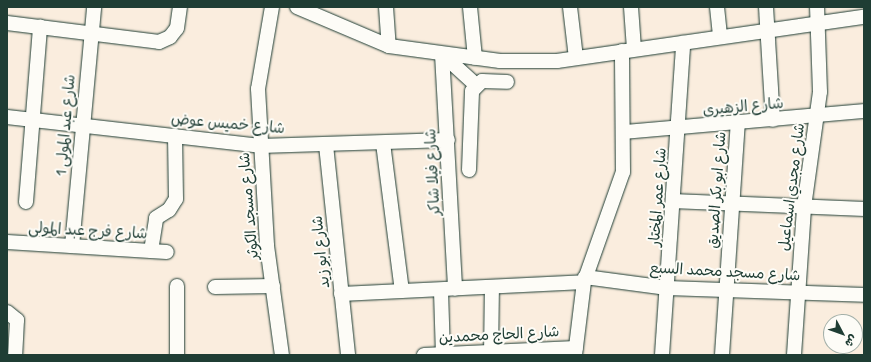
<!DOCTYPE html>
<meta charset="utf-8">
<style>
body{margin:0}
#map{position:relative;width:871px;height:362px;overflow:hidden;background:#faedde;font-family:"Patrick Hand","Playpen Sans Arabic",sans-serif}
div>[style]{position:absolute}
.roads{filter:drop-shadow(0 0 1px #1f3d34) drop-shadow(0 0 1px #1f3d34)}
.minor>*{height:14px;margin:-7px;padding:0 7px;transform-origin:7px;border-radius:7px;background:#fdfcf7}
span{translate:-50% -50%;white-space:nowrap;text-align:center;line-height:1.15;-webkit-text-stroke:4px #fdfcf7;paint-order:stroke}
.street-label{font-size:15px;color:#1f3d34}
.frame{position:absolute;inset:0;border:8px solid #1f3d34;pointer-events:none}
.north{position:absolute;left:823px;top:314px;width:40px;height:40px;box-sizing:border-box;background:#fdfcf7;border:1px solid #a4b0a9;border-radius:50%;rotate:131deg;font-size:11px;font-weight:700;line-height:16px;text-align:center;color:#1f3d34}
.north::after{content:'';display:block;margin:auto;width:14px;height:18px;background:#1f3d34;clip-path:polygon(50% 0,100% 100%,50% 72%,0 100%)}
</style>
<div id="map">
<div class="roads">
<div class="minor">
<i style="left:272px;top:7px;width:83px;rotate:99.7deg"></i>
<i style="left:258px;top:89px;width:157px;rotate:86.7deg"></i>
<i style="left:267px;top:246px;width:110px;rotate:82.2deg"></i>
<i style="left:297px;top:7px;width:100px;rotate:23deg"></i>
<i style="left:389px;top:46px;width:112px;rotate:7.7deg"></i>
<i style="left:500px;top:61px;width:57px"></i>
<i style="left:557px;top:61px;width:310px;rotate:-8.2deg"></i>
<i style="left:386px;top:7px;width:39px;rotate:86deg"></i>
<i style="left:470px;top:7px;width:51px;rotate:84.4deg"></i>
<i style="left:570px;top:7px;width:51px;rotate:83.3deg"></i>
<i style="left:631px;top:7px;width:42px;rotate:85.9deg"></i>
<i style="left:717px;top:7px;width:30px;rotate:84deg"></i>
<i style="left:766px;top:7px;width:113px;rotate:86.5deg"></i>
<i style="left:7px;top:23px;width:153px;rotate:7.1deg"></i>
<i style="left:159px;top:42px;width:12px;rotate:-24deg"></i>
<i style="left:170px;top:37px;width:11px;rotate:-52deg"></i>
<i style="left:177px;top:28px;width:21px;rotate:-82deg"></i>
<i style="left:442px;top:54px;width:235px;rotate:86.8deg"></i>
<i style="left:442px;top:54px;width:46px;rotate:42.4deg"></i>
<i style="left:7px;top:117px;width:255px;rotate:6.5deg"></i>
<i style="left:260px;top:146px;width:188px;rotate:-1.8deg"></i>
<i style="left:624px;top:132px;width:241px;rotate:-5deg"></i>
<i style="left:383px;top:143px;width:149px;rotate:82.7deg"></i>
<i style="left:326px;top:145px;width:211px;rotate:84deg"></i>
<i style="left:469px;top:170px;width:79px;rotate:-87.8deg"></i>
<i style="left:472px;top:91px;width:14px;rotate:-45deg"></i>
<i style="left:482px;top:81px;width:25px;rotate:2deg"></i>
<i style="left:673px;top:201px;width:191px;rotate:2.4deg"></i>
<i style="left:26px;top:202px;width:176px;rotate:-85.4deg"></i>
<i style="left:7px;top:242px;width:160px;rotate:3.6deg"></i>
<i style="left:72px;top:246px;width:240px;rotate:-84.7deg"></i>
<i style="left:151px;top:251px;width:33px;rotate:-81deg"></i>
<i style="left:156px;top:218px;width:15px;rotate:-32deg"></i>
<i style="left:169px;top:210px;width:13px;rotate:-58deg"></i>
<i style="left:176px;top:199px;width:63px;rotate:-90.9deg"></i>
<i style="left:585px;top:277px;width:83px;rotate:7.6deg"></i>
<i style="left:667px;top:288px;width:197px;rotate:2deg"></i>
<i style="left:215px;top:287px;width:58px;rotate:-1deg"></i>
<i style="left:441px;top:291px;width:63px;rotate:88.2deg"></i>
<i style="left:341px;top:294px;width:243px;rotate:-2.8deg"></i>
<i style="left:7px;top:312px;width:13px;rotate:39deg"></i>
<i style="left:17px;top:320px;width:35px;rotate:93deg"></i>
<i style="left:177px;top:355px;width:69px;rotate:-90deg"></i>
<i style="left:424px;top:355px;width:152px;rotate:-2.6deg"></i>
<i style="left:491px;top:355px;width:68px;rotate:-89.2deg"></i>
<i style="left:575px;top:355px;width:74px;rotate:-83deg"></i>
<i style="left:584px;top:282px;width:117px;rotate:-70.5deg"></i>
<i style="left:623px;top:172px;width:121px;rotate:-90.5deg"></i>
<i style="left:662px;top:355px;width:313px;rotate:-86.1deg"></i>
<i style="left:722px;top:355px;width:233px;rotate:-86.1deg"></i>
<i style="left:794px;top:355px;width:148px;rotate:-86.1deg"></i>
<i style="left:804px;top:207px;width:116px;rotate:-82.1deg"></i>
<i style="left:820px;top:92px;width:85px;rotate:-92deg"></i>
</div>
</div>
<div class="street-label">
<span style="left:743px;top:106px;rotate:-5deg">شارع الزهيرى</span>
<span style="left:228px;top:123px;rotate:5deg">شارع خميس عوض</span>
<span style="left:65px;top:125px;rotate:-85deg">شارع عبد المولى 1</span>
<span style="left:432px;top:172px;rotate:-93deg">شارع فيلا شاكر</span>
<span style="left:791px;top:187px;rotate:-83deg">شارع مجدي اسماعيل</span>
<span style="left:716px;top:190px;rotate:-86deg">شارع ابو بكر الصديق</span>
<span style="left:657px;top:197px;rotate:-86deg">شارع عمر المختار</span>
<span style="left:248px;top:206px;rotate:-95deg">شارع مسجد الكوثر</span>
<span style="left:88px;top:230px;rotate:3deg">شارع فرج عبد المولى</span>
<span style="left:320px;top:252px;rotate:-96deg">شارع ابو زيد</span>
<span style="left:725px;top:271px;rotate:3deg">شارع مسجد محمد السبع</span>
<span style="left:499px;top:334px;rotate:-3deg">شارع الحاج محمدين</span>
</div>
<div class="frame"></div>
<div class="north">ش</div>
</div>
